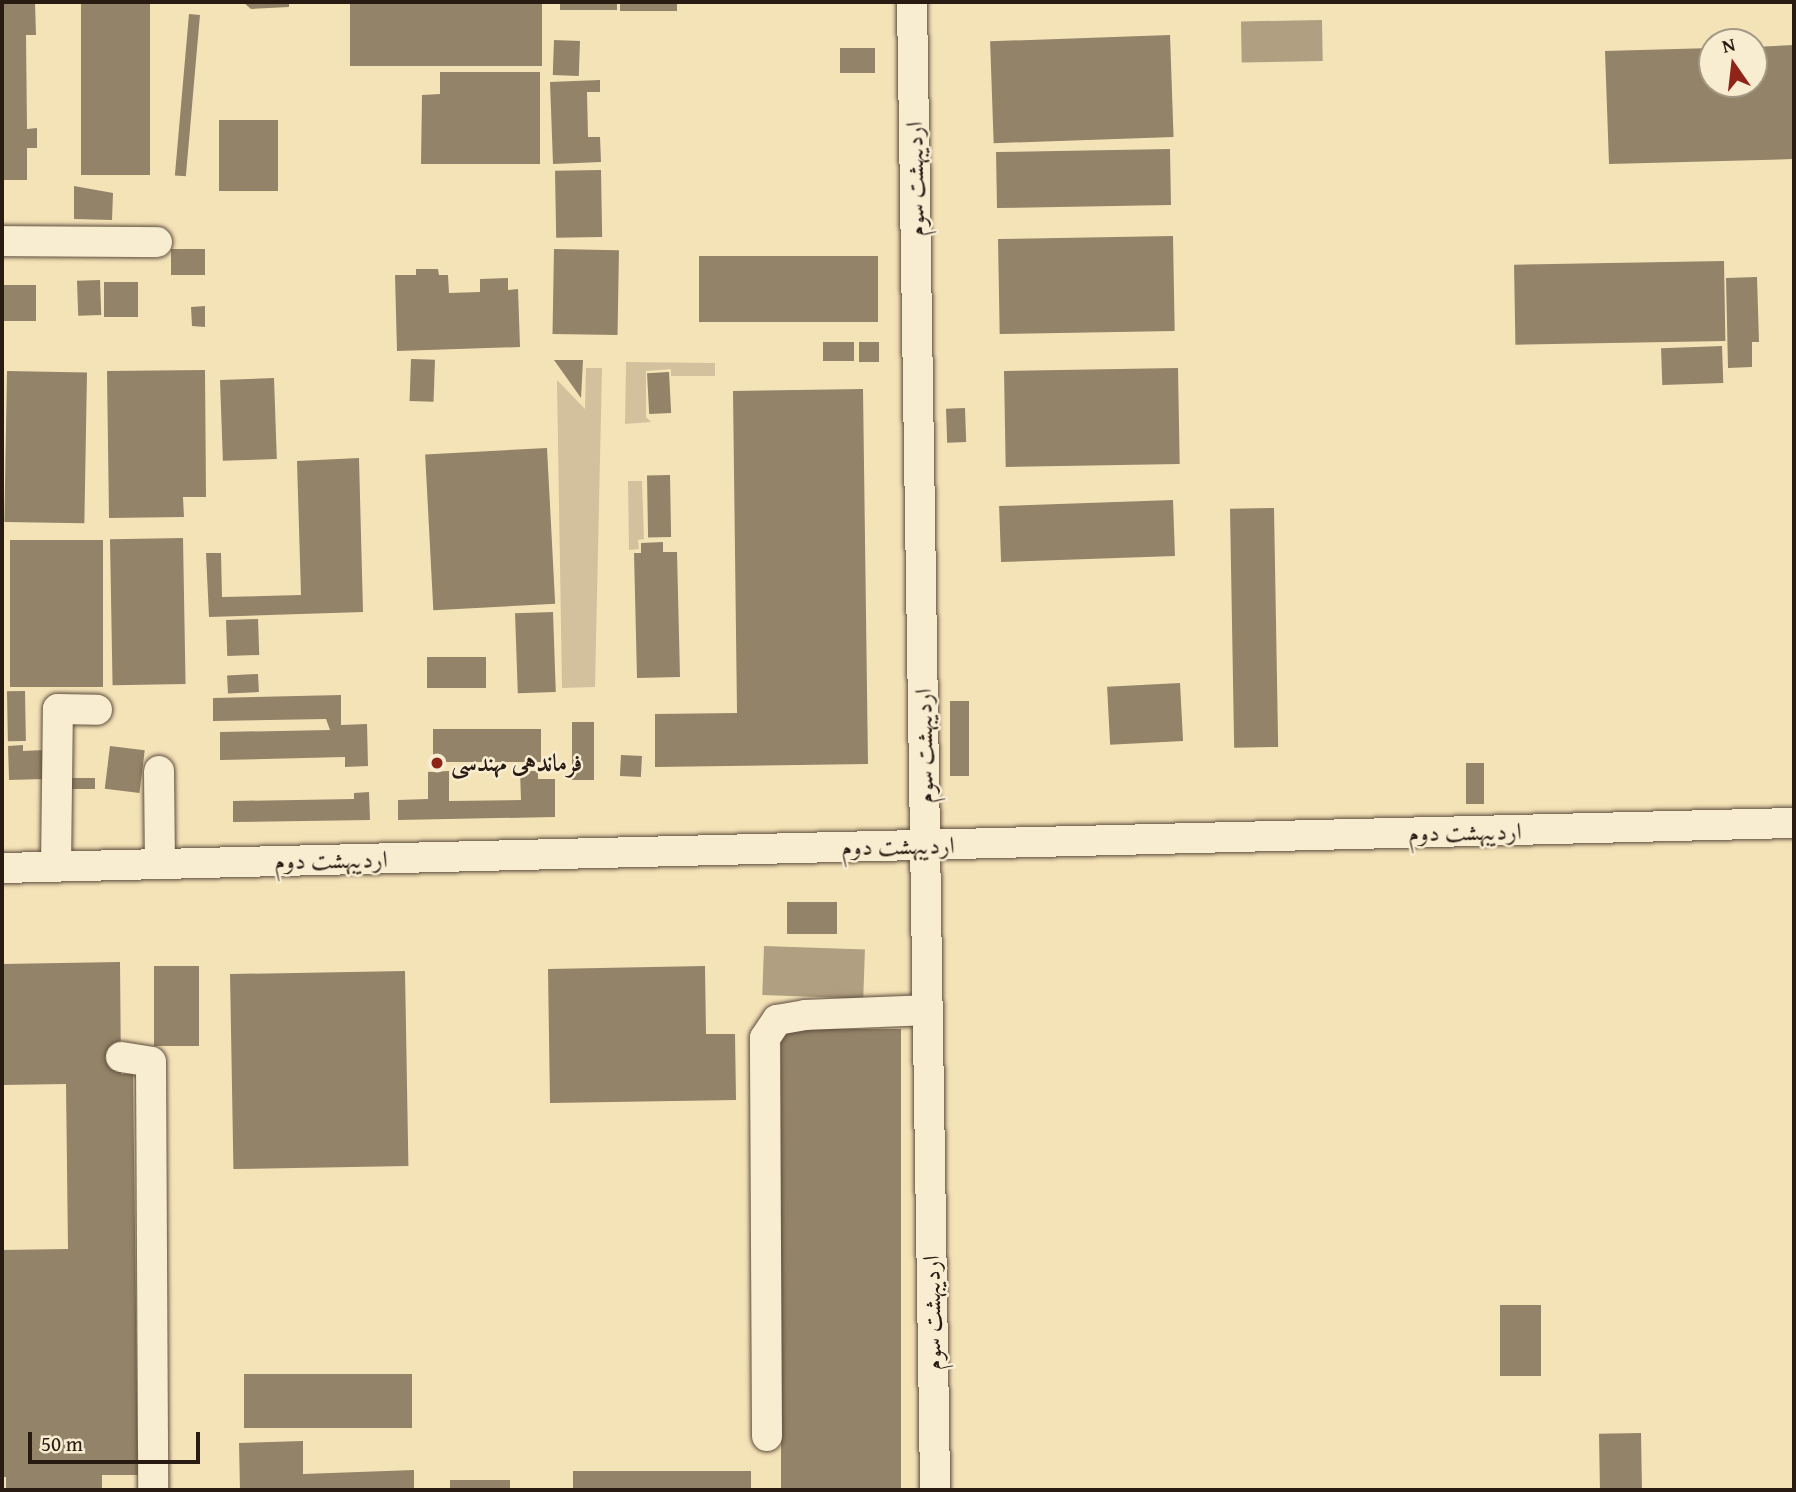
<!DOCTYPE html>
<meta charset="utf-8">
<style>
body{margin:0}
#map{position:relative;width:1796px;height:1492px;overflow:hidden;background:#f5e3b8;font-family:"Gentium Book Plus",Amiri,serif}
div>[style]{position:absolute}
.green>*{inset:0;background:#d2c19c}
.water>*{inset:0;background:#b09f80;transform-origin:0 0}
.building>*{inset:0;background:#938368;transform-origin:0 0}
.roads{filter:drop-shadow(0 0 2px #5c4c3c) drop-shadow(0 0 2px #5c4c3c)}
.minor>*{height:30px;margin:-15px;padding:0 15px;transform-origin:15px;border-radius:15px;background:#f8edd1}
.dots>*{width:19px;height:19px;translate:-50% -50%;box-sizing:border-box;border:4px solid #f8edd1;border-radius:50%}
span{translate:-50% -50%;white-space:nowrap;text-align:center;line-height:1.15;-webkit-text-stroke:5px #f8edd1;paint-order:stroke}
.street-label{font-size:24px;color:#291a12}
.poi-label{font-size:24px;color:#291a12;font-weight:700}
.left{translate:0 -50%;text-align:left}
.frame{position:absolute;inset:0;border:4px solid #291a12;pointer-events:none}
.north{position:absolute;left:1698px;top:28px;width:70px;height:70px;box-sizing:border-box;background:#f8edd1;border:2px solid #a59985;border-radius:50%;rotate:346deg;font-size:19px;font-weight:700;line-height:28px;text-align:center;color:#291a12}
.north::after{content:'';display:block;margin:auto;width:24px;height:32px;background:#8f2418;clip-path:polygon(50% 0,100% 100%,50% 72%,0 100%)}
.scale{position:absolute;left:28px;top:1432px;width:172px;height:32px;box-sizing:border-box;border:4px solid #291a12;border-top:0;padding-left:9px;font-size:21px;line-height:24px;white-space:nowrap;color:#291a12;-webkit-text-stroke:5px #f8edd1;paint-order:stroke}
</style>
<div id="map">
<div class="green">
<i style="clip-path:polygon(626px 362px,715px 363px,715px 376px,671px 376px,671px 369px,646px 371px,646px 417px,651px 422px,625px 424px)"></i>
<i style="clip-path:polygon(586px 368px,602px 368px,595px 687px,562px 688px,557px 380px,585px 409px)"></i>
<i style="clip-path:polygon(628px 481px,642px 481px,644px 539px,638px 540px,639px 549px,629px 550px)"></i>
</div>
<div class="water">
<i style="left:1322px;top:20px;width:41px;height:81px;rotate:89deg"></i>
<i style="left:764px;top:946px;width:101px;height:49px;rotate:2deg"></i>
</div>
<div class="building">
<i style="clip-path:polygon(2px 2px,35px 2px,36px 35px,26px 35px,27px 129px,37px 128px,37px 148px,27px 148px,27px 180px,2px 180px)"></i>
<i style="left:81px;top:2px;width:69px;height:173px"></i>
<i style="clip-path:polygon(243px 2px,289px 2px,289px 7px,251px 9px)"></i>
<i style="left:350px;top:2px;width:192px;height:64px"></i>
<i style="left:560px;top:2px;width:57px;height:8px"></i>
<i style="left:620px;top:2px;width:57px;height:9px"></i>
<i style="left:189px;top:14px;width:11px;height:162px;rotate:5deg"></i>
<i style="left:1170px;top:35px;width:102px;height:180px;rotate:88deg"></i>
<i style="left:554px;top:40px;width:26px;height:35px;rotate:2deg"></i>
<i style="clip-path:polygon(1794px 45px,1794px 159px,1609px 164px,1605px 51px,1712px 48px,1712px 84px,1754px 84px,1754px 47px)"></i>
<i style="left:840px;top:48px;width:35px;height:25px"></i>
<i style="clip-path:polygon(440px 72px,540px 72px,540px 164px,421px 164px,422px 95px,440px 94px)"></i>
<i style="clip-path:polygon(600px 80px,600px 92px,587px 92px,588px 137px,600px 137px,601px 162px,553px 164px,550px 82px)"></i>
<i style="left:278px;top:120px;width:71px;height:59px;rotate:90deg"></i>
<i style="left:1170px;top:149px;width:56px;height:174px;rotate:89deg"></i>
<i style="left:601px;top:170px;width:67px;height:46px;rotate:89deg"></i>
<i style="clip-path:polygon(74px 186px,113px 193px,112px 220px,74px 219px)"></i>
<i style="left:1173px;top:236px;width:95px;height:175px;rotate:89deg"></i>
<i style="left:171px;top:249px;width:34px;height:26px"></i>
<i style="left:554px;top:249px;width:65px;height:85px;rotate:1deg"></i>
<i style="left:878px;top:256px;width:66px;height:179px;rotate:90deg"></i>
<i style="left:1724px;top:261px;width:80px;height:210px;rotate:89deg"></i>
<i style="clip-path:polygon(416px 269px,438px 269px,439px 275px,448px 275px,449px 293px,480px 292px,480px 279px,508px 278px,508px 290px,518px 289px,520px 347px,397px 351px,395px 275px,416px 275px)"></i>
<i style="clip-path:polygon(1757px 277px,1759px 342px,1752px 342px,1752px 367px,1728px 368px,1726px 278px)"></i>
<i style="left:100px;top:280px;width:35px;height:23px;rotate:88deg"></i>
<i style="left:138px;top:282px;width:35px;height:34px;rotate:90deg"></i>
<i style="left:36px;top:285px;width:36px;height:34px;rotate:90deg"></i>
<i style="clip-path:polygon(205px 306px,205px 327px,192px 326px,191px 307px)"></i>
<i style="left:854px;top:342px;width:19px;height:31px;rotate:90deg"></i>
<i style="left:859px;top:342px;width:20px;height:20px"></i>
<i style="left:1722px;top:346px;width:37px;height:61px;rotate:88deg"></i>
<i style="left:411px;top:359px;width:24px;height:42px;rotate:2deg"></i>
<i style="clip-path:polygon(554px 360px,583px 360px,581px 398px)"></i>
<i style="left:1178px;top:368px;width:96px;height:174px;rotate:89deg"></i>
<i style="clip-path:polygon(205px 370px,206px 497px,183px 497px,184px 517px,109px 518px,107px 371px)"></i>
<i style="left:7px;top:371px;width:80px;height:151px;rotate:1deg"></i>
<i style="left:669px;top:372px;width:41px;height:22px;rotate:87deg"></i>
<i style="left:274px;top:378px;width:81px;height:54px;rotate:88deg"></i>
<i style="clip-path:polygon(863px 389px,868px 764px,655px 767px,655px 714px,737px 713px,733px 391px)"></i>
<i style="left:965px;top:408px;width:34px;height:19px;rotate:88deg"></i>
<i style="left:547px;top:448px;width:156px;height:122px;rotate:87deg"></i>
<i style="clip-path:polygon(359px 458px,363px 612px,209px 617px,206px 553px,221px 553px,222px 597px,301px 595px,297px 461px)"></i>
<i style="left:670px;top:475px;width:62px;height:23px;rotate:89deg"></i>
<i style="left:1173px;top:500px;width:56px;height:174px;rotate:88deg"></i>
<i style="left:1274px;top:508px;width:239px;height:44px;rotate:89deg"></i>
<i style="left:183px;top:538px;width:146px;height:73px;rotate:89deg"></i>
<i style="left:103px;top:540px;width:147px;height:93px;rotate:90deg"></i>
<i style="clip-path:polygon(663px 542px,663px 552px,677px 552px,680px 677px,637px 678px,634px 553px,641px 553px,641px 543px)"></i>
<i style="left:553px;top:612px;width:80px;height:38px;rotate:88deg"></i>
<i style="left:258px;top:619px;width:36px;height:32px;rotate:88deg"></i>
<i style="left:486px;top:657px;width:31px;height:59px;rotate:90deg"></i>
<i style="left:258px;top:674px;width:18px;height:31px;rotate:87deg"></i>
<i style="left:1180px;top:683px;width:58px;height:73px;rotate:87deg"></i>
<i style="left:25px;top:691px;width:50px;height:18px;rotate:89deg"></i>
<i style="clip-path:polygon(341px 695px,341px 725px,367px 724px,368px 766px,345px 767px,345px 757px,220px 760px,220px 732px,330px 730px,326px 719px,213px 721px,213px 698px)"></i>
<i style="left:950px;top:701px;width:19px;height:75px"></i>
<i style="left:572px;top:722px;width:22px;height:58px"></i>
<i style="left:433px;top:729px;width:108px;height:33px"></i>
<i style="clip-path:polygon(23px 745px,23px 751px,44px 750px,45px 779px,9px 780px,8px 746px)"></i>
<i style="left:110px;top:746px;width:35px;height:43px;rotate:7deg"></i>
<i style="left:621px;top:755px;width:21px;height:21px;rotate:3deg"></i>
<i style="left:1466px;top:763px;width:18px;height:41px"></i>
<i style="clip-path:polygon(449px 771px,449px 801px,521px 800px,520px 771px,538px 771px,538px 779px,555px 779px,555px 817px,398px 820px,398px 800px,428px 799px,428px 772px)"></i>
<i style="left:95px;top:778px;width:11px;height:28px;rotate:90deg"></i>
<i style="clip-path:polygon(369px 792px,370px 820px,233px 822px,233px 801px,354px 799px,354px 793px)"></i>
<i style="left:837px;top:902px;width:32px;height:50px;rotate:90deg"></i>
<i style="clip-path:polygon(120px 962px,121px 1074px,133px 1074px,138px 1475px,102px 1475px,102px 1490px,6px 1490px,6px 1477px,2px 1477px,2px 1250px,68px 1249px,66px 1084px,2px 1085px,2px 964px)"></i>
<i style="left:154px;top:966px;width:45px;height:80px"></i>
<i style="clip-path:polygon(705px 966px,706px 1034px,735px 1034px,736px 1100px,550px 1103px,548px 969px)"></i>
<i style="left:405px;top:971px;width:195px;height:175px;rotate:89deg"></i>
<i style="left:901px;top:1029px;width:461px;height:120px;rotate:90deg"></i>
<i style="left:1541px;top:1305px;width:71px;height:41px;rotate:90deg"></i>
<i style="left:412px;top:1374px;width:54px;height:168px;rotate:90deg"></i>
<i style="left:1641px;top:1433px;width:57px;height:42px;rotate:89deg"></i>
<i style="clip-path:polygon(303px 1441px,303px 1474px,414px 1470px,414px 1490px,240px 1490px,239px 1443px)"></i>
<i style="left:751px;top:1471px;width:19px;height:178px;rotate:90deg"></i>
<i style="left:510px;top:1480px;width:10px;height:60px;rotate:90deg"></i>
</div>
<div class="roads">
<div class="minor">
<i style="left:912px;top:2px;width:1488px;rotate:89.11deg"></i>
<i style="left:2px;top:241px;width:155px;rotate:0.4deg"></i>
<i style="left:159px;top:771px;width:93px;rotate:89.4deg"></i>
<i style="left:56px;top:867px;width:158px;rotate:-89.3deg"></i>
<i style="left:58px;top:709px;width:39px;rotate:1deg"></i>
<i style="left:2px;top:868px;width:1793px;rotate:-1.44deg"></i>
<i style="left:121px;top:1057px;width:30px;rotate:9deg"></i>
<i style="left:151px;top:1062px;width:428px;rotate:89.7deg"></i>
<i style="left:767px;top:1436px;width:398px;rotate:-90.3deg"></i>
<i style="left:765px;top:1038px;width:22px;rotate:-56deg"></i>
<i style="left:777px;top:1020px;width:29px;rotate:-10deg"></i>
<i style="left:806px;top:1015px;width:122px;rotate:-2.3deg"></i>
</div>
</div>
<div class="dots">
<i style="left:437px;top:763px;background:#8f2418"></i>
</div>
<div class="street-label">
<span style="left:915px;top:179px;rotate:-91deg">اردیبهشت سوم</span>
<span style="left:924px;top:746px;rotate:-91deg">اردیبهشت سوم</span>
<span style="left:1465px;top:832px;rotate:-1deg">اردیبهشت دوم</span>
<span style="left:898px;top:846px;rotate:-1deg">اردیبهشت دوم</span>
<span style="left:331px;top:860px;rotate:-1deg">اردیبهشت دوم</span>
<span style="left:932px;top:1313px;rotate:-91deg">اردیبهشت سوم</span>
</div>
<div class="poi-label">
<span class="left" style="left:451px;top:763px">فرماندهی مهندسی</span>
</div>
<div class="frame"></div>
<div class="north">N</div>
<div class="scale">50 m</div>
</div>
